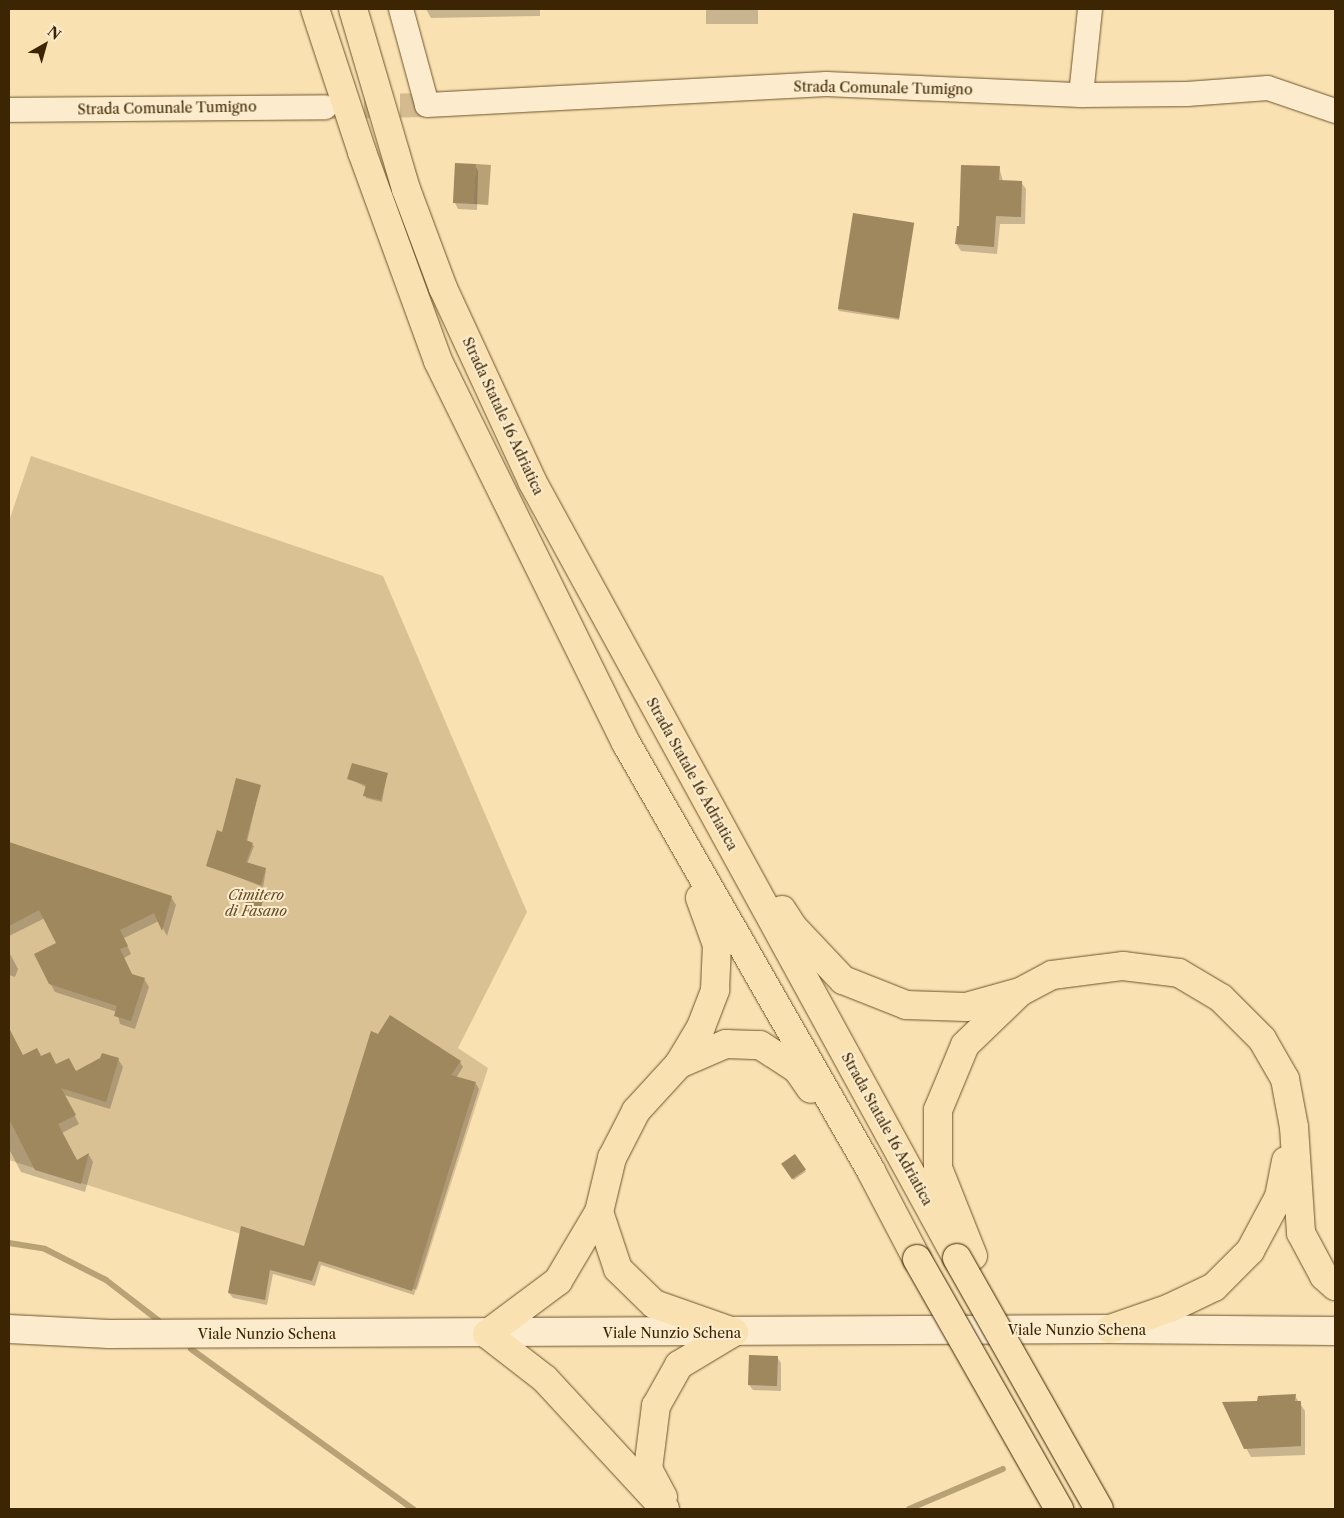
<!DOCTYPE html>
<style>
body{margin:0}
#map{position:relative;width:1344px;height:1518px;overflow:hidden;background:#fae1b2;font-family:"Libre Caslon Text",serif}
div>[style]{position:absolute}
.green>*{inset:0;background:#dac194}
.water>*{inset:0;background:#b9a176;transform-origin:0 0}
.shadow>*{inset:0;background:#0003;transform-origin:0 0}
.stream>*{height:6px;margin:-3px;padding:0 3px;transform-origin:3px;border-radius:3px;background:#b9a176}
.building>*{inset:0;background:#9f875e;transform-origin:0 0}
.minor-tunnel>*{height:24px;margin-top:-12px;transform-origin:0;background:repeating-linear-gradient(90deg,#d4bb8f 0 24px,transparent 0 36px)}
.roads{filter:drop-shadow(0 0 1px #6c542e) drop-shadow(0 0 1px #6c542e)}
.minor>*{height:24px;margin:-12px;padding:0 12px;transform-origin:12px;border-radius:12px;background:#fceccd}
.tertiary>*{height:28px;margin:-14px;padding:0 14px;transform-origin:14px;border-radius:14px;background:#fceccd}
.trunk>*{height:28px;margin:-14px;padding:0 14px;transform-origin:14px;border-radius:14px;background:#fae1b2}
.bridges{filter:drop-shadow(0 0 1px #3c2502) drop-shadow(0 0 1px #3c2502)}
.trunk-bridge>*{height:28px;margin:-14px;padding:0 14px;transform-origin:14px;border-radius:14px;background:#fae1b2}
span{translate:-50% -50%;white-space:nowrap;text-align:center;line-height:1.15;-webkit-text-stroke:4px #fceccd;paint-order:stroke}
.street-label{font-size:14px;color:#3c2502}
.park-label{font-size:14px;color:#644c26;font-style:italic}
.frame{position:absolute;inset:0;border:10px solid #3c2502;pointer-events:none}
.north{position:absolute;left:20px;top:20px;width:50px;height:50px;-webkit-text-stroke:4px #fceccd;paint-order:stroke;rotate:38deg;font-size:14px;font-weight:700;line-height:20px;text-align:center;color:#3c2502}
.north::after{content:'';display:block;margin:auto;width:18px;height:22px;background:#3c2502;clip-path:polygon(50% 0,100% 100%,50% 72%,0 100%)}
</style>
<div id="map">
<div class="green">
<i style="clip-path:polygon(31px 456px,383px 576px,527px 912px,458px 1048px,488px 1068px,417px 1290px,9px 1160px,9px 521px)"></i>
</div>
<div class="water">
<i style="left:476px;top:164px;width:15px;height:40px;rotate:4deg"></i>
</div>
<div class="shadow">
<i style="clip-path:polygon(426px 9px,540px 9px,540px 16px,431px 18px)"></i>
<i style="left:706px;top:9px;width:52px;height:15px"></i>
<i style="clip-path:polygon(475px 165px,478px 171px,477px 210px,458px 209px,455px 203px)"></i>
<i style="clip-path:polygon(999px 167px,1003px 181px,1021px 182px,1026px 189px,1025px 224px,1000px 224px,997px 254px,961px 251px,956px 243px,961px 228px)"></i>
<i style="clip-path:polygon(913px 224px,899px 320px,839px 311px,838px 309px)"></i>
<i style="clip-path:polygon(387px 774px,382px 802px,366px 798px,366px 787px,348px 778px)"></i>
<i style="clip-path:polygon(260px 786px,247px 842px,254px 846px,247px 864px,266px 870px,263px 887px,207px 865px,222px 833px)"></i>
<i style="clip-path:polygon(9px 845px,171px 897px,176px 905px,167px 936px,159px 921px,124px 938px,131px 954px,124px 958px,132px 975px,144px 979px,149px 987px,135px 1029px,120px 1024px,117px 1012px,55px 992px,50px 983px,58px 943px,45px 918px,9px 936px)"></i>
<i style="clip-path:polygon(262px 899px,260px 915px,247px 912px,245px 910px)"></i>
<i style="clip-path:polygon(9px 952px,18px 969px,15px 977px,9px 975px)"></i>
<i style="clip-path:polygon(17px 1047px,23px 1057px,41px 1058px,76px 1072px,118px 1059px,123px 1067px,110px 1109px,64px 1095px,79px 1124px,62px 1133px,77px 1161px,89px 1155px,93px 1162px,85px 1192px,21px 1172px,9px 1149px,9px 1051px)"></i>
<i style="clip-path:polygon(460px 1062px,463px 1067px,456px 1078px,476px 1084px,479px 1089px,414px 1295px,321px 1265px,315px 1286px,273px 1274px,267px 1305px,233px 1298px,229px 1293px,305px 1248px)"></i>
<i style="left:795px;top:1156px;width:19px;height:15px;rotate:55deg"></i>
<i style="clip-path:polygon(777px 1357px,781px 1363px,781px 1391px,753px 1390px,749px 1385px)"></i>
<i style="clip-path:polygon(1295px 1396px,1305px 1411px,1305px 1455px,1251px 1457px,1246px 1448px,1259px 1403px)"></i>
</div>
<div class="stream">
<i style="left:9px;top:1243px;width:36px;rotate:9deg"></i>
<i style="left:45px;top:1249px;width:68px;rotate:26.9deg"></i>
<i style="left:106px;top:1280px;width:67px;rotate:37.7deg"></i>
<i style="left:191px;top:1349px;width:274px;rotate:35.8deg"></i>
<i style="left:909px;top:1509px;width:102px;rotate:-23.1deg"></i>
</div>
<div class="building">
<i style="left:455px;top:163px;width:21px;height:40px;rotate:3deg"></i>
<i style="clip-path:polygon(961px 165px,1000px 166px,999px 180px,1022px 181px,1021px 217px,996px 216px,994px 247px,955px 244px,957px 226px,959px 226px)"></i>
<i style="left:853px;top:213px;width:62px;height:97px;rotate:9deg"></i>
<i style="clip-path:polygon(352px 763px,388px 773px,381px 800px,363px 796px,366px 785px,347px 779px)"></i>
<i style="clip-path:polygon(236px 778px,261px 785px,246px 840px,253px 843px,246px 862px,266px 868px,261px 885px,206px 866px,217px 830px,222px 832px)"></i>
<i style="clip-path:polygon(9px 842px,172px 896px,162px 931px,154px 913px,120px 930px,128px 946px,120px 949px,132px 974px,145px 978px,131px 1021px,114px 1016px,117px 1006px,49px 984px,34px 954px,56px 943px,39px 910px,9px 926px)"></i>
<i style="left:248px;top:894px;width:16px;height:16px;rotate:15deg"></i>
<i style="clip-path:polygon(390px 1015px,461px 1061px,451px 1075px,476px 1082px,412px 1291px,319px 1261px,312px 1281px,270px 1270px,265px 1300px,228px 1293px,241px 1226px,304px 1246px,371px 1031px,378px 1034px)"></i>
<i style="clip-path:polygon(9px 1028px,23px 1055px,37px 1048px,41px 1056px,50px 1052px,56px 1064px,69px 1058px,76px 1071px,100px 1058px,102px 1053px,119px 1058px,106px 1102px,61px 1088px,76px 1115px,58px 1124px,77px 1160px,89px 1153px,81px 1184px,35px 1170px,9px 1119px)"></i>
<i style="left:795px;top:1154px;width:19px;height:17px;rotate:55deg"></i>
<i style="left:749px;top:1355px;width:29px;height:30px;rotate:2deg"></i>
<i style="clip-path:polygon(1296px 1394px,1295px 1401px,1301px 1401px,1301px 1446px,1244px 1449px,1222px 1402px,1257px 1401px,1258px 1396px)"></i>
</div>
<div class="minor-tunnel">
<i style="left:328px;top:107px;width:99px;rotate:-1.2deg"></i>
</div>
<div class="roads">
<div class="minor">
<i style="left:401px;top:9px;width:99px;rotate:74.8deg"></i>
<i style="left:427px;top:105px;width:400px;rotate:-3deg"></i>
<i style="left:826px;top:84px;width:255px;rotate:2.5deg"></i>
<i style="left:1081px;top:95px;width:106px;rotate:-0.5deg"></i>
<i style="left:1187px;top:94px;width:81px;rotate:-4.2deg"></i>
<i style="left:1268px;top:88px;width:71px;rotate:18.9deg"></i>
<i style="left:1081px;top:95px;width:86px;rotate:-84deg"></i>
<i style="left:9px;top:110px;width:316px;rotate:-0.5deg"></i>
</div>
<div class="tertiary">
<i style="left:9px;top:1329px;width:100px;rotate:2.9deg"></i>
<i style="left:109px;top:1334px;width:1001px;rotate:-0.29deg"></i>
<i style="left:1110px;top:1329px;width:225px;rotate:0.5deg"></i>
</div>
<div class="trunk">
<i style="left:315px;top:9px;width:151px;rotate:71.8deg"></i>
<i style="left:362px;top:152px;width:222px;rotate:70deg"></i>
<i style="left:438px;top:361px;width:426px;rotate:63.8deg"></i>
<i style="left:626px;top:743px;width:493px;rotate:60.2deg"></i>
<i style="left:871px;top:1171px;width:99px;rotate:62.4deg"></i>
<i style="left:353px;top:9px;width:188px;rotate:73.6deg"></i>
<i style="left:406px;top:189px;width:106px;rotate:69.5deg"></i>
<i style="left:443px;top:288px;width:213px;rotate:65.2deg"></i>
<i style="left:532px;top:481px;width:886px;rotate:61.32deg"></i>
<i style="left:782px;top:910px;width:20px;rotate:57deg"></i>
<i style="left:793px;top:927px;width:73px;rotate:46.7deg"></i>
<i style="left:843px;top:980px;width:68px;rotate:21.6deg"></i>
<i style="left:906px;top:1005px;width:60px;rotate:1.9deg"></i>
<i style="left:966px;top:1007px;width:56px;rotate:-15.5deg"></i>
<i style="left:1020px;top:992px;width:36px;rotate:-28deg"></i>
<i style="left:1052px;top:975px;width:72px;rotate:-7.2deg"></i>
<i style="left:1123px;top:966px;width:56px;rotate:7.1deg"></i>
<i style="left:1179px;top:973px;width:49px;rotate:30.8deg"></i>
<i style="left:1221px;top:998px;width:58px;rotate:45deg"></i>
<i style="left:1262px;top:1039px;width:46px;rotate:60.1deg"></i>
<i style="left:1285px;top:1079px;width:49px;rotate:79.4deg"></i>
<i style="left:1294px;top:1127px;width:106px;rotate:86.2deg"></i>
<i style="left:1301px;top:1233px;width:49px;rotate:61.9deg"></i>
<i style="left:1324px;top:1276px;width:15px;rotate:42deg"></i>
<i style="left:679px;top:1064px;width:51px;rotate:-23.1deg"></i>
<i style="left:726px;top:1044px;width:34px;rotate:2deg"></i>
<i style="left:760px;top:1045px;width:44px;rotate:33deg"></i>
<i style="left:797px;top:1069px;width:24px;rotate:55deg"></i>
<i style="left:599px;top:1212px;width:60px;rotate:71.6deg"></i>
<i style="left:618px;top:1269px;width:50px;rotate:44.2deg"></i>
<i style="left:654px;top:1304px;width:85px;rotate:19.3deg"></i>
<i style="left:973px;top:1256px;width:95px;rotate:-111.7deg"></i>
<i style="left:938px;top:1168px;width:58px;rotate:-90deg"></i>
<i style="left:938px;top:1110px;width:70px;rotate:-67.4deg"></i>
<i style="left:965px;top:1045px;width:75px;rotate:-43.9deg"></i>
<i style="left:1110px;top:1329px;width:64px;rotate:-19.3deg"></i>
<i style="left:1170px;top:1308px;width:49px;rotate:-25.5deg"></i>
<i style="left:1214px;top:1287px;width:51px;rotate:-45deg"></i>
<i style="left:1250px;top:1251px;width:61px;rotate:-61.8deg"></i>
<i style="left:1279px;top:1197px;width:37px;rotate:-79deg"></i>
<i style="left:663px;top:1497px;width:32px;rotate:-118deg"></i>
<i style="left:648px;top:1469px;width:64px;rotate:-82.8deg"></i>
<i style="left:656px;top:1406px;width:47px;rotate:-60.7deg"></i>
<i style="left:679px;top:1365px;width:64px;rotate:-31deg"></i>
<i style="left:665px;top:1509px;width:177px;rotate:-132.7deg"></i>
<i style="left:545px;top:1379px;width:73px;rotate:-142.2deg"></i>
<i style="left:487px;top:1334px;width:89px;rotate:-36.7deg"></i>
<i style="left:558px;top:1281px;width:80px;rotate:-59.3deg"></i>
<i style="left:599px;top:1212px;width:56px;rotate:-76.5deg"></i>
<i style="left:612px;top:1158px;width:53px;rotate:-62.9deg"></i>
<i style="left:636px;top:1111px;width:64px;rotate:-47.5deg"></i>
<i style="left:679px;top:1064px;width:43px;rotate:-59.3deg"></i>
<i style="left:701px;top:1027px;width:40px;rotate:-69deg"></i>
<i style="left:715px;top:990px;width:45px;rotate:-87.5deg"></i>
<i style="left:717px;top:945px;width:50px;rotate:-109.9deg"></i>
</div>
</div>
<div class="bridges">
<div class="trunk-bridge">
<i style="left:957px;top:1258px;width:288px;rotate:60.5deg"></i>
<i style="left:917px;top:1259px;width:288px;rotate:60.4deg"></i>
</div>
</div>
<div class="street-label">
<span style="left:883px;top:88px;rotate:1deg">Strada Comunale Tumigno</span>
<span style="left:167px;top:108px;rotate:-1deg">Strada Comunale Tumigno</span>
<span style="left:503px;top:416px;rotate:65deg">Strada Statale 16 Adriatica</span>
<span style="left:692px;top:774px;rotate:61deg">Strada Statale 16 Adriatica</span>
<span style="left:887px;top:1129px;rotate:61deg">Strada Statale 16 Adriatica</span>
<span style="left:1077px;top:1330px">Viale Nunzio Schena</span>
<span style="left:672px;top:1333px">Viale Nunzio Schena</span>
<span style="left:267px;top:1334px">Viale Nunzio Schena</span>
</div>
<div class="park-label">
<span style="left:256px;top:903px">Cimitero<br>di Fasano</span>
</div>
<div class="frame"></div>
<div class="north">N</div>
</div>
